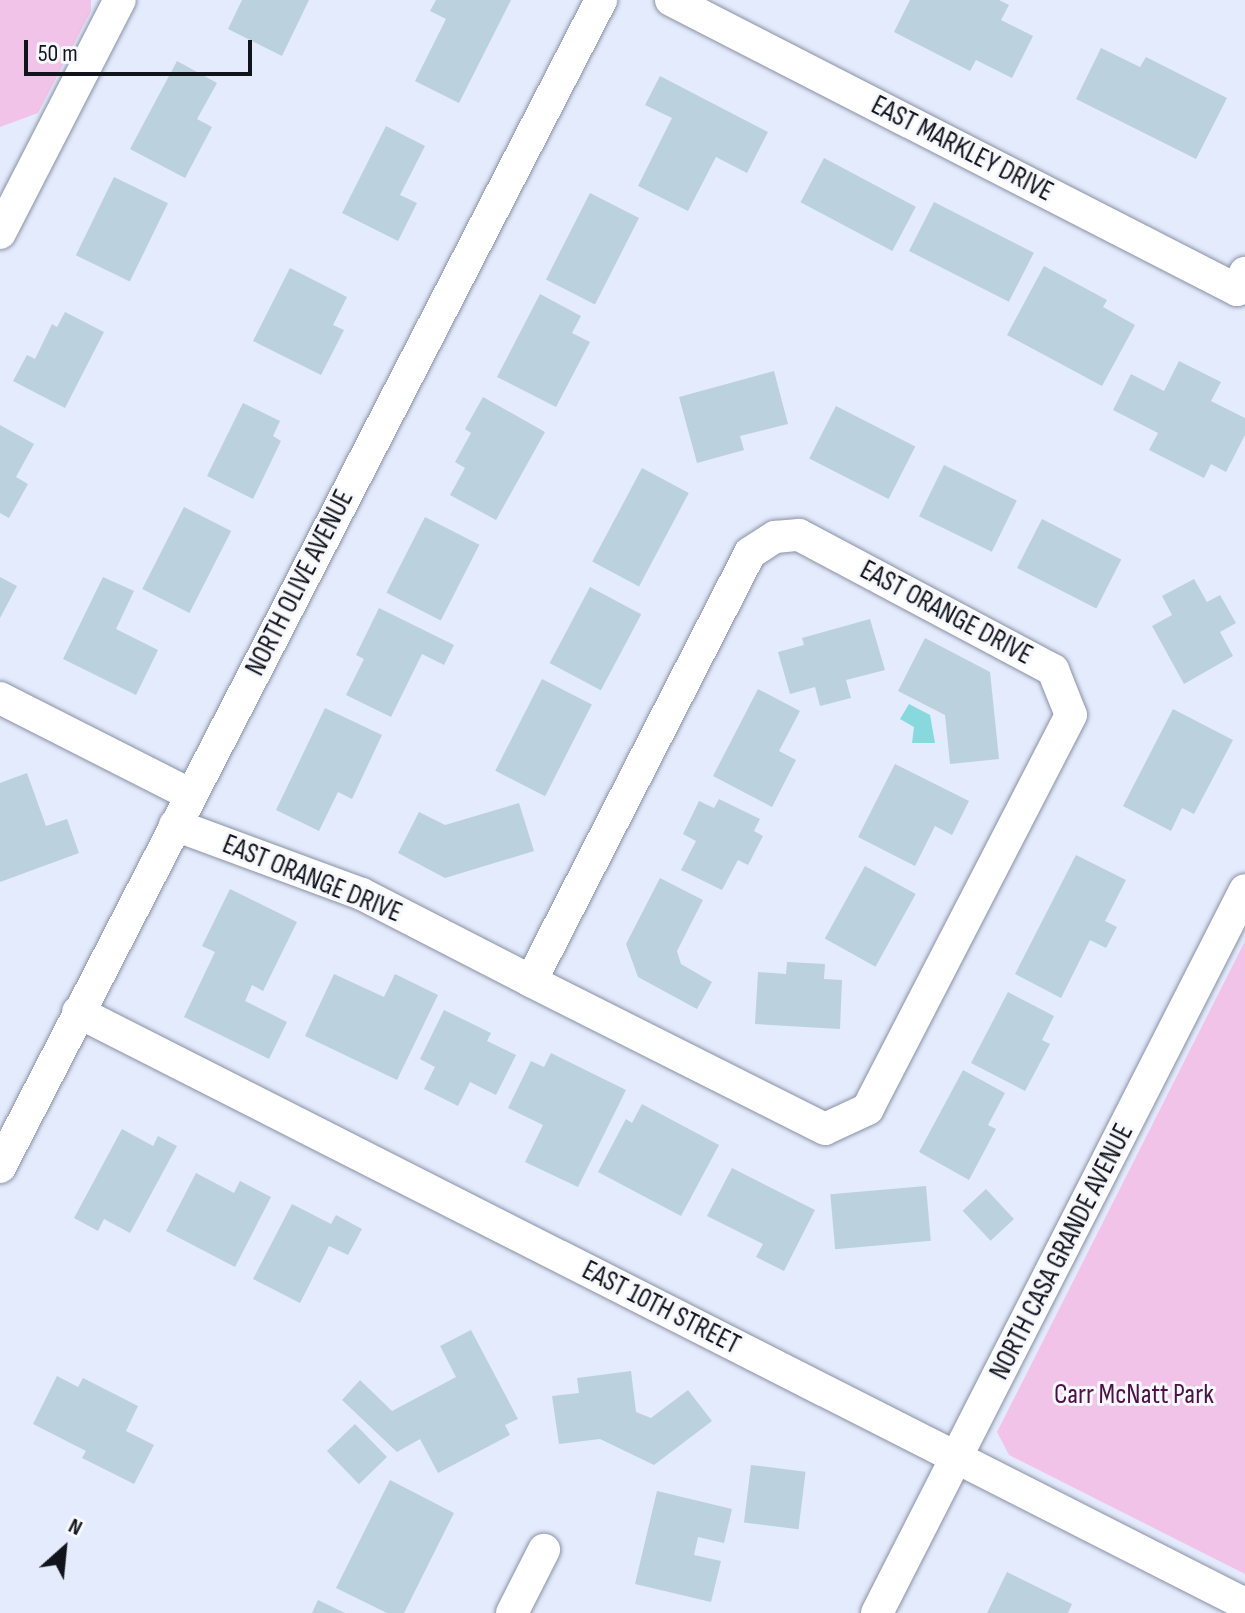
<!DOCTYPE html>
<style>
body{margin:0}
#map{position:relative;width:1245px;height:1613px;overflow:hidden;background:#e4ebfc;font-family:"Sofia Sans Condensed",sans-serif}
div>[style]{position:absolute}
.green>*{inset:0;background:#f2c3e9}
.water>*{inset:0;background:#87d9de}
.building>*{inset:0;background:#bbd1de;transform-origin:0 0}
.roads{filter:drop-shadow(0 0 2px #8991a5) drop-shadow(0 0 2px #8991a5)}
.minor>*{height:32px;margin:-16px;padding:0 16px;transform-origin:16px;border-radius:16px;background:#fff}
span{translate:-50% -50%;white-space:nowrap;text-align:center;line-height:1.15;-webkit-text-stroke:6px #f6f8fd;paint-order:stroke}
.street-label{font-size:28px;color:#11141b}
.park-label{font-size:28px;color:#4c1145}
.north{position:absolute;left:24px;top:1509px;width:80px;height:80px;-webkit-text-stroke:6px #f6f8fd;paint-order:stroke;rotate:27deg;font-size:22px;font-weight:700;line-height:32px;text-align:center;color:#11141b}
.north::after{content:'';display:block;margin:auto;width:28px;height:36px;background:#11141b;clip-path:polygon(50% 0,100% 100%,50% 72%,0 100%)}
.scale{position:absolute;left:24px;top:40px;width:228px;height:36px;box-sizing:border-box;border:4px solid #11141b;border-top:0;padding-left:10px;font-size:24px;line-height:28px;white-space:nowrap;color:#11141b;-webkit-text-stroke:6px #f6f8fd;paint-order:stroke}
</style>
<div id="map">
<div class="green">
<i style="clip-path:polygon(0 0,91px 0,91px 11px,38px 113px,0 127px)"></i>
<i style="clip-path:polygon(1245px 941px,1245px 1574px,1009px 1455px,997px 1432px)"></i>
</div>
<div class="water">
<i style="clip-path:polygon(909px 704px,930px 715px,935px 743px,912px 743px,914px 727px,900px 719px)"></i>
</div>
<div class="building">
<i style="clip-path:polygon(242px 0,309px 0,282px 56px,228px 29px)"></i>
<i style="clip-path:polygon(436px 0,511px 0,459px 103px,415px 81px,446px 19px,430px 11px)"></i>
<i style="clip-path:polygon(910px 0,999px 0,1009px 5px,1001px 20px,1033px 36px,1012px 78px,976px 60px,970px 71px,894px 32px)"></i>
<i style="clip-path:polygon(1101px 48px,1140px 67px,1146px 57px,1227px 98px,1196px 159px,1076px 99px)"></i>
<i style="clip-path:polygon(177px 61px,217px 83px,197px 119px,212px 127px,185px 178px,130px 149px)"></i>
<i style="clip-path:polygon(660px 76px,768px 132px,747px 173px,716px 157px,688px 211px,638px 186px,672px 118px,645px 105px)"></i>
<i style="clip-path:polygon(386px 126px,425px 146px,400px 195px,417px 203px,398px 241px,342px 213px)"></i>
<i style="left:824px;top:158px;width:104px;height:50px;rotate:28deg"></i>
<i style="left:114px;top:177px;width:60px;height:87px;rotate:26deg"></i>
<i style="left:590px;top:193px;width:55px;height:97px;rotate:27deg"></i>
<i style="left:934px;top:202px;width:112px;height:55px;rotate:27deg"></i>
<i style="clip-path:polygon(1044px 266px,1107px 300px,1103px 307px,1135px 325px,1102px 386px,1007px 335px)"></i>
<i style="clip-path:polygon(290px 268px,347px 297px,333px 325px,344px 330px,321px 375px,253px 341px)"></i>
<i style="clip-path:polygon(540px 294px,581px 316px,572px 333px,590px 342px,556px 407px,497px 377px)"></i>
<i style="clip-path:polygon(65px 312px,104px 332px,65px 408px,13px 381px,27px 355px,35px 359px,52px 324px,57px 327px)"></i>
<i style="clip-path:polygon(1179px 361px,1221px 382px,1211px 401px,1245px 418px,1245px 435px,1226px 472px,1211px 464px,1204px 478px,1149px 450px,1158px 433px,1113px 410px,1131px 374px,1164px 391px)"></i>
<i style="clip-path:polygon(774px 371px,788px 424px,740px 436px,744px 450px,697px 463px,679px 397px)"></i>
<i style="clip-path:polygon(483px 397px,545px 432px,496px 520px,450px 495px,465px 468px,455px 462px,471px 433px,465px 429px)"></i>
<i style="clip-path:polygon(243px 403px,280px 421px,273px 436px,281px 441px,253px 499px,207px 476px)"></i>
<i style="left:836px;top:406px;width:89px;height:59px;rotate:27deg"></i>
<i style="clip-path:polygon(0 425px,34px 444px,16px 477px,28px 484px,9px 518px,0 513px)"></i>
<i style="left:944px;top:465px;width:81px;height:57px;rotate:26deg"></i>
<i style="left:642px;top:468px;width:53px;height:106px;rotate:28deg"></i>
<i style="left:184px;top:507px;width:53px;height:92px;rotate:27deg"></i>
<i style="left:425px;top:517px;width:61px;height:85px;rotate:27deg"></i>
<i style="left:1042px;top:519px;width:89px;height:55px;rotate:27deg"></i>
<i style="clip-path:polygon(0 577px,17px 586px,0 618px)"></i>
<i style="clip-path:polygon(103px 577px,134px 591px,116px 629px,158px 650px,136px 695px,63px 659px)"></i>
<i style="clip-path:polygon(1194px 579px,1207px 602px,1220px 595px,1236px 623px,1220px 632px,1233px 656px,1184px 684px,1152px 626px,1172px 615px,1162px 596px)"></i>
<i style="left:590px;top:587px;width:58px;height:86px;rotate:28deg"></i>
<i style="clip-path:polygon(379px 608px,454px 645px,444px 665px,422px 654px,391px 717px,346px 695px,364px 659px,356px 655px)"></i>
<i style="clip-path:polygon(870px 619px,885px 670px,846px 680px,851px 698px,820px 706px,815px 687px,790px 694px,778px 652px,804px 645px,802px 638px)"></i>
<i style="clip-path:polygon(925px 638px,990px 672px,999px 759px,950px 764px,945px 715px,898px 691px)"></i>
<i style="left:542px;top:679px;width:56px;height:103px;rotate:27deg"></i>
<i style="clip-path:polygon(758px 689px,800px 711px,779px 751px,796px 760px,772px 807px,713px 776px)"></i>
<i style="clip-path:polygon(325px 708px,382px 735px,352px 799px,338px 792px,319px 831px,276px 810px)"></i>
<i style="clip-path:polygon(1173px 709px,1233px 740px,1194px 814px,1182px 808px,1171px 831px,1123px 806px)"></i>
<i style="clip-path:polygon(895px 764px,969px 801px,952px 835px,935px 826px,915px 866px,858px 837px)"></i>
<i style="clip-path:polygon(27px 773px,46px 826px,67px 819px,79px 853px,0 882px,0 783px)"></i>
<i style="clip-path:polygon(719px 799px,760px 819px,754px 831px,763px 836px,748px 865px,738px 860px,722px 890px,681px 870px,696px 841px,683px 834px,699px 801px,714px 808px)"></i>
<i style="clip-path:polygon(519px 803px,534px 851px,445px 878px,398px 853px,419px 812px,445px 825px)"></i>
<i style="clip-path:polygon(1076px 855px,1126px 880px,1105px 921px,1117px 927px,1106px 948px,1090px 940px,1061px 998px,1015px 974px)"></i>
<i style="left:865px;top:866px;width:58px;height:83px;rotate:29deg"></i>
<i style="clip-path:polygon(660px 878px,703px 900px,677px 951px,681px 964px,712px 982px,697px 1009px,638px 977px,626px 944px)"></i>
<i style="clip-path:polygon(230px 889px,297px 922px,263px 991px,252px 985px,245px 1001px,287px 1022px,269px 1059px,184px 1017px,215px 952px,202px 946px)"></i>
<i style="clip-path:polygon(787px 962px,825px 964px,824px 979px,842px 980px,840px 1029px,755px 1024px,758px 972px,786px 974px)"></i>
<i style="clip-path:polygon(334px 974px,384px 997px,395px 974px,438px 995px,397px 1080px,305px 1036px)"></i>
<i style="clip-path:polygon(1008px 992px,1054px 1016px,1042px 1040px,1050px 1044px,1025px 1091px,971px 1063px)"></i>
<i style="clip-path:polygon(444px 1010px,491px 1033px,487px 1041px,516px 1055px,496px 1095px,470px 1082px,458px 1106px,424px 1089px,435px 1067px,420px 1059px)"></i>
<i style="clip-path:polygon(551px 1053px,626px 1090px,578px 1187px,525px 1162px,543px 1125px,508px 1108px,531px 1061px,544px 1067px)"></i>
<i style="clip-path:polygon(963px 1070px,1005px 1093px,988px 1125px,996px 1129px,969px 1180px,919px 1152px)"></i>
<i style="clip-path:polygon(642px 1104px,719px 1145px,681px 1216px,598px 1172px,626px 1119px,632px 1123px)"></i>
<i style="clip-path:polygon(122px 1129px,153px 1146px,158px 1136px,177px 1146px,130px 1233px,104px 1219px,98px 1231px,74px 1218px)"></i>
<i style="clip-path:polygon(732px 1168px,815px 1210px,784px 1271px,756px 1257px,763px 1244px,707px 1216px)"></i>
<i style="clip-path:polygon(196px 1173px,234px 1193px,240px 1181px,271px 1197px,235px 1267px,166px 1231px)"></i>
<i style="left:926px;top:1186px;width:55px;height:96px;rotate:85deg"></i>
<i style="left:986px;top:1189px;width:41px;height:32px;rotate:47deg"></i>
<i style="clip-path:polygon(292px 1204px,331px 1224px,336px 1215px,362px 1229px,348px 1255px,329px 1246px,300px 1303px,253px 1279px)"></i>
<i style="clip-path:polygon(471px 1330px,518px 1419px,505px 1425px,510px 1435px,438px 1473px,420px 1439px,397px 1452px,342px 1400px,360px 1380px,392px 1411px,456px 1377px,440px 1346px)"></i>
<i style="clip-path:polygon(631px 1371px,636px 1412px,651px 1418px,688px 1390px,712px 1421px,654px 1465px,600px 1439px,559px 1444px,552px 1396px,579px 1393px,577px 1378px)"></i>
<i style="clip-path:polygon(57px 1376px,78px 1387px,83px 1378px,138px 1406px,126px 1431px,154px 1445px,134px 1484px,82px 1458px,86px 1451px,33px 1424px)"></i>
<i style="left:355px;top:1424px;width:46px;height:39px;rotate:46deg"></i>
<i style="left:751px;top:1465px;width:55px;height:58px;rotate:7deg"></i>
<i style="clip-path:polygon(390px 1480px,454px 1513px,404px 1613px,387px 1613px,336px 1588px)"></i>
<i style="clip-path:polygon(657px 1491px,732px 1509px,724px 1543px,698px 1537px,694px 1555px,721px 1561px,711px 1602px,635px 1584px)"></i>
<i style="clip-path:polygon(1007px 1572px,1072px 1604px,1068px 1613px,987px 1613px)"></i>
<i style="clip-path:polygon(318px 1600px,345px 1613px,312px 1613px)"></i>
</div>
<div class="roads">
<div class="minor">
<i style="left:671px;top:0;width:636px;rotate:27.13deg"></i>
<i style="left:1237px;top:290px;width:19px;rotate:-65deg"></i>
<i style="left:0;top:233px;width:262px;rotate:-62.8deg"></i>
<i style="left:799px;top:535px;width:288px;rotate:28deg"></i>
<i style="left:1053px;top:670px;width:48px;rotate:68.2deg"></i>
<i style="left:1071px;top:715px;width:443px;rotate:117.3deg"></i>
<i style="left:868px;top:1109px;width:47px;rotate:155.1deg"></i>
<i style="left:825px;top:1129px;width:329px;rotate:-153.3deg"></i>
<i style="left:531px;top:981px;width:481px;rotate:-62.9deg"></i>
<i style="left:750px;top:553px;width:30px;rotate:-33deg"></i>
<i style="left:775px;top:537px;width:24px;rotate:-5deg"></i>
<i style="left:0;top:698px;width:214px;rotate:26.9deg"></i>
<i style="left:175px;top:825px;width:199px;rotate:20.3deg"></i>
<i style="left:362px;top:894px;width:190px;rotate:27.2deg"></i>
<i style="left:78px;top:1012px;width:1309px;rotate:26.9deg"></i>
<i style="left:0;top:1167px;width:1313px;rotate:-62.75deg"></i>
<i style="left:512px;top:1613px;width:71px;rotate:-63.1deg"></i>
<i style="left:877px;top:1613px;width:811px;rotate:-63.02deg"></i>
</div>
</div>
<div class="street-label">
<span style="left:962px;top:149px;rotate:27deg">EAST MARKLEY DRIVE</span>
<span style="left:300px;top:583px;rotate:-63deg">NORTH OLIVE AVENUE</span>
<span style="left:946px;top:613px;rotate:28deg">EAST ORANGE DRIVE</span>
<span style="left:312px;top:879px;rotate:22deg">EAST ORANGE DRIVE</span>
<span style="left:1062px;top:1252px;rotate:-63deg">NORTH CASA GRANDE AVENUE</span>
<span style="left:661px;top:1308px;rotate:27deg">EAST 10TH STREET</span>
</div>
<div class="park-label">
<span style="left:1134px;top:1395px">Carr McNatt Park</span>
</div>
<div class="north">N</div>
<div class="scale">50 m</div>
</div>
